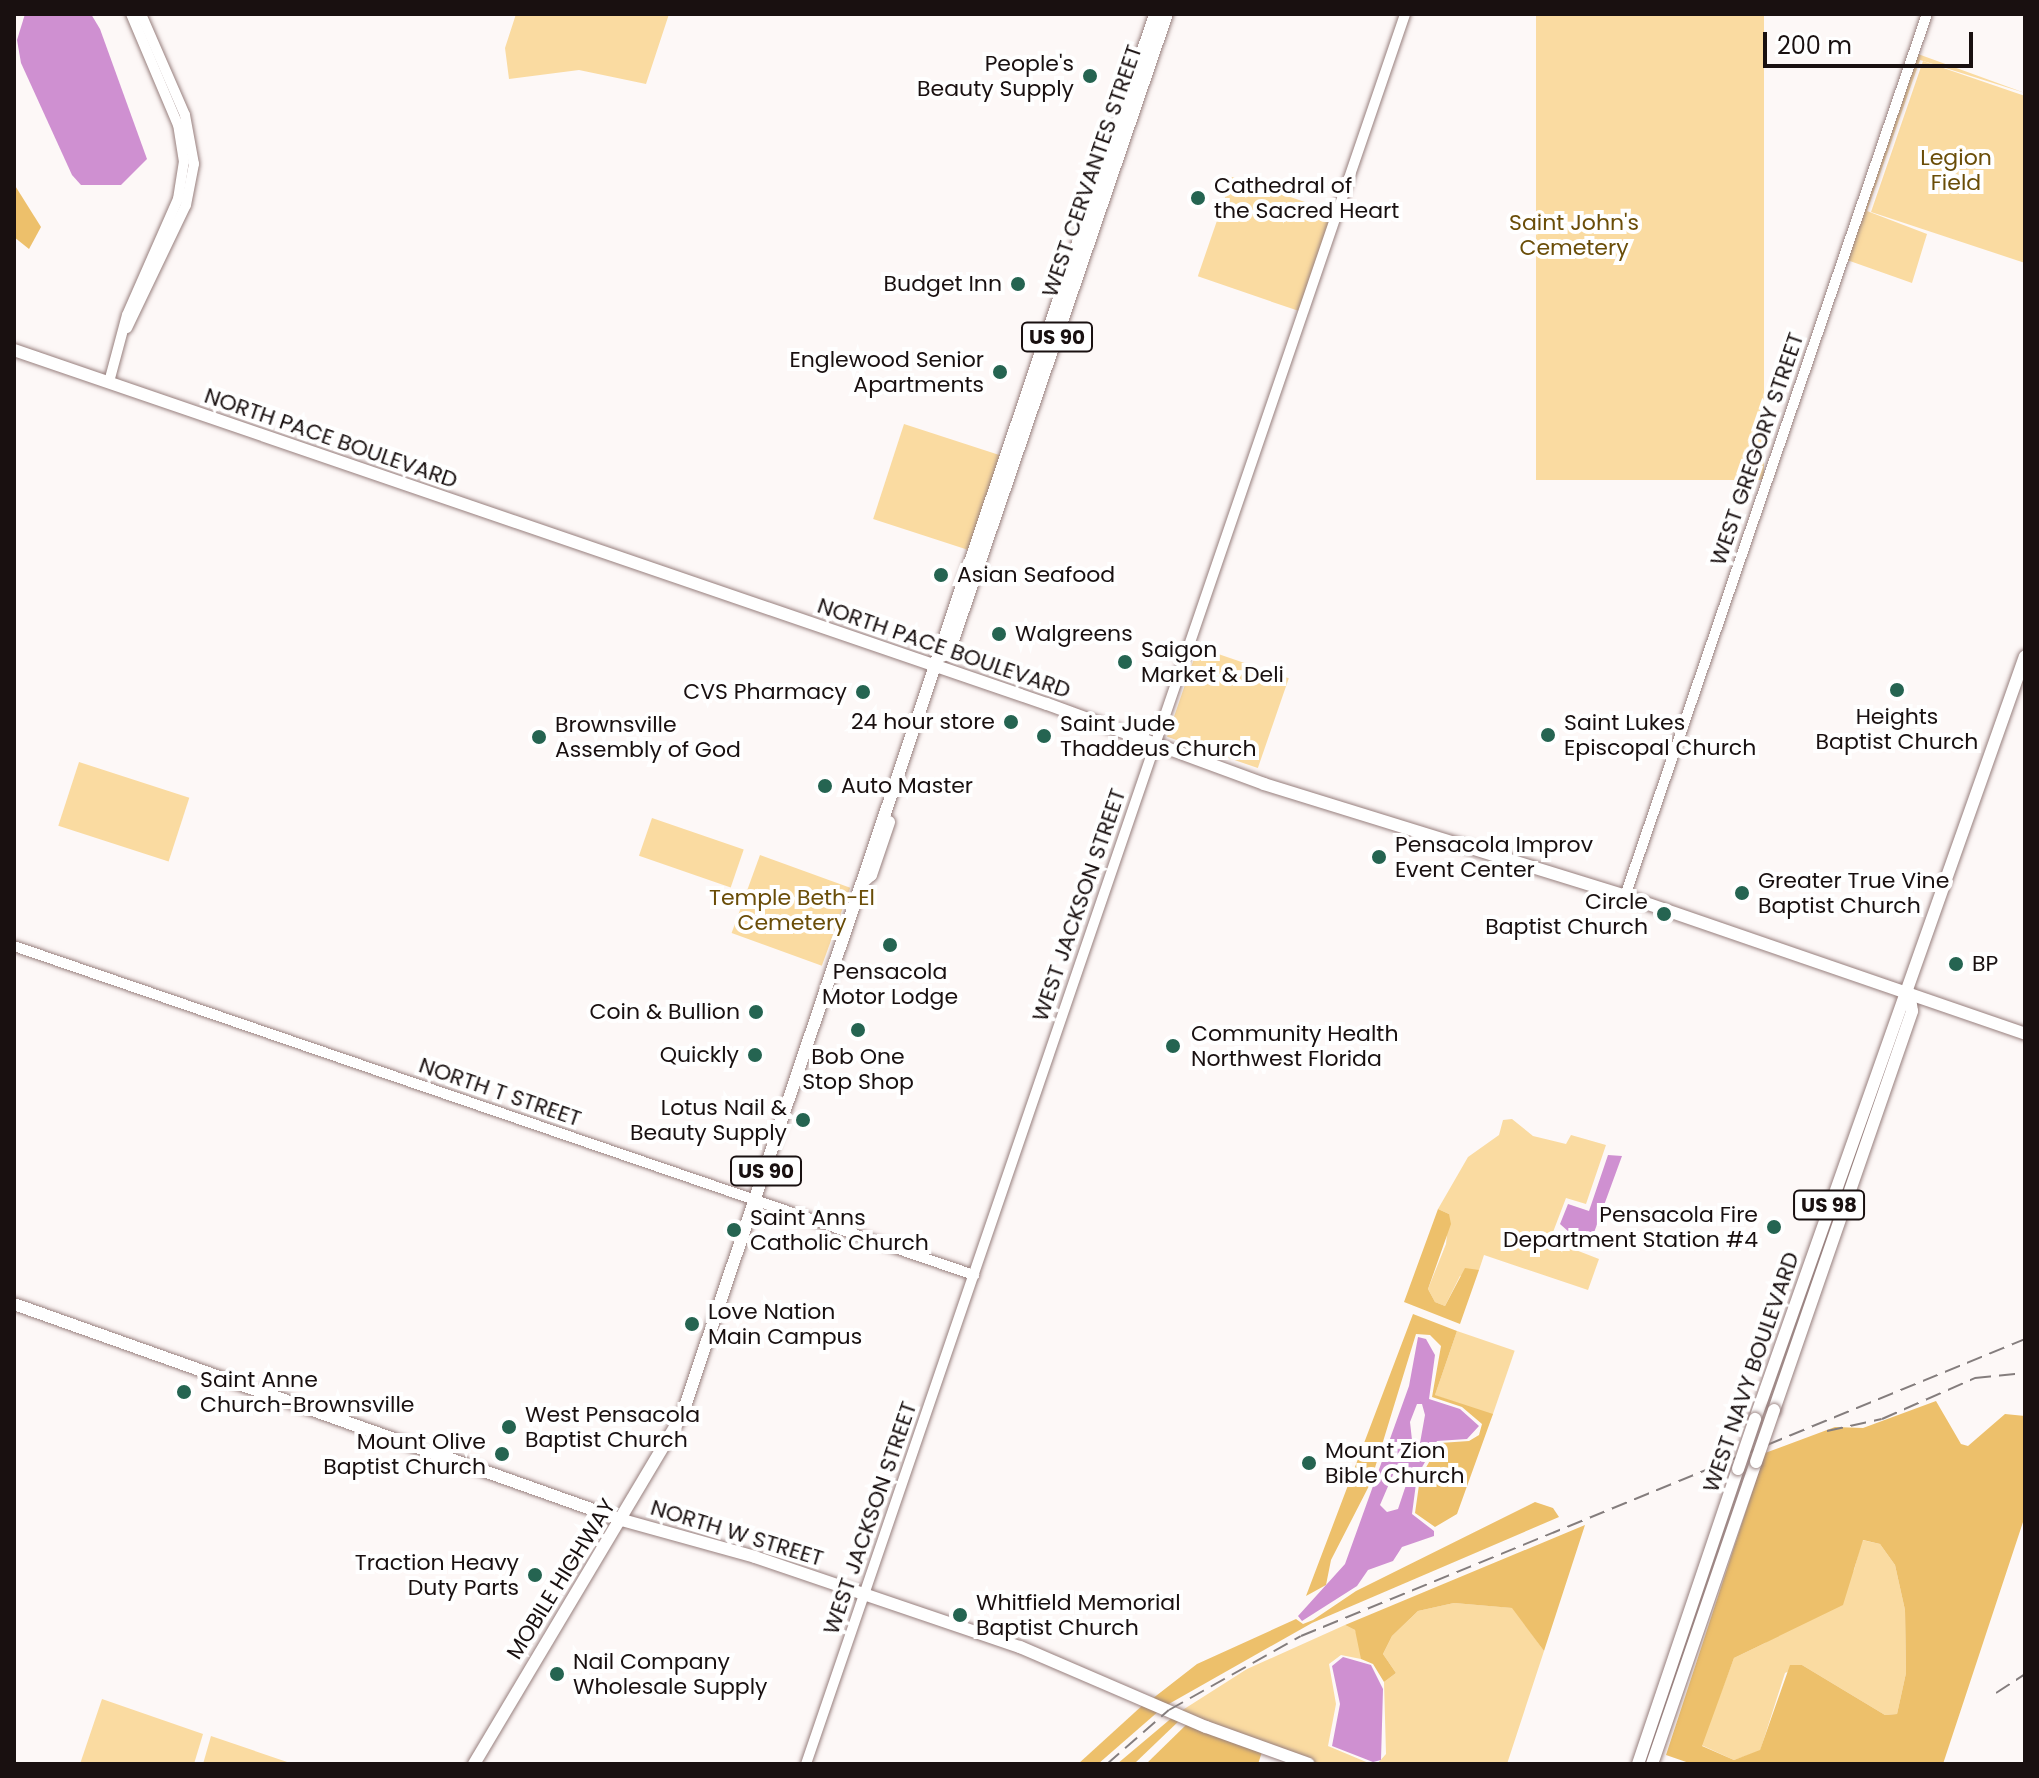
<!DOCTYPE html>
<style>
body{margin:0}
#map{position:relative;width:2039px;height:1778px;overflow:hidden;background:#fdf8f7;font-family:Poppins,sans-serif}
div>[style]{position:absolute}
.green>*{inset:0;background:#fadba1;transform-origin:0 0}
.forest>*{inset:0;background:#edc06b}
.water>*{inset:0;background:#cf90d1}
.roads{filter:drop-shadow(0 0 2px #977f7d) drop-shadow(0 0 2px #977f7d)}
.minor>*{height:10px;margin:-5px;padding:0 5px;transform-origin:5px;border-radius:5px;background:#fff}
.major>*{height:12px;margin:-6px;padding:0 6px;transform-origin:6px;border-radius:6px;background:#fff}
.rail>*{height:2px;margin-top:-1px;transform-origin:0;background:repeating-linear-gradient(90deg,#847d7d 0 16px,transparent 0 24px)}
.bridges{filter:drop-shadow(0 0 2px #977f7d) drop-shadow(0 0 2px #977f7d)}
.major-bridge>*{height:12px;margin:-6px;padding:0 6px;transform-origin:6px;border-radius:6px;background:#fff}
.dots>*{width:22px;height:22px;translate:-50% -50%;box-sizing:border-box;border:4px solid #fff;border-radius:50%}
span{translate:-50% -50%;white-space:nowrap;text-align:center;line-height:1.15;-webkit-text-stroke:8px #fff;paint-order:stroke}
.shield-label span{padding:2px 6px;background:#fff;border:2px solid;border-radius:6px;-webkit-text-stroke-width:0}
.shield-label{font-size:20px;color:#191010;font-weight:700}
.poi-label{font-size:22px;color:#191010}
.right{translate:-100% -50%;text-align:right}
.left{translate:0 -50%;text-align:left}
.park-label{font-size:22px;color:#6a4d08}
.street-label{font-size:22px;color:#191010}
.frame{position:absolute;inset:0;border:16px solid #191010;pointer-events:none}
.scale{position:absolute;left:1763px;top:32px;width:210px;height:36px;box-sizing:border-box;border:4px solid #191010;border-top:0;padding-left:10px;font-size:24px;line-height:28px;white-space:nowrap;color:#191010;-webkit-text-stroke:6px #fff;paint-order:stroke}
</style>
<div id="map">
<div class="green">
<i style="clip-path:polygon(516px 14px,669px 14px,646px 84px,579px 70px,509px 79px,505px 48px)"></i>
<i style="left:1536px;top:14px;width:228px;height:466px"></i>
<i style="clip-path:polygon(1918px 54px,2025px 93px,1920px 60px,1867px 211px,1927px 234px,1912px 283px,1847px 260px)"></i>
<i style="clip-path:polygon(1923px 61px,2025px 96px,2025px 263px,1871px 212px)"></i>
<i style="left:1232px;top:177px;width:107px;height:105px;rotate:19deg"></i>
<i style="left:904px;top:424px;width:101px;height:100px;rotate:18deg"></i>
<i style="left:1198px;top:647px;width:96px;height:95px;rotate:19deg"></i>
<i style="left:79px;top:762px;width:116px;height:67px;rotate:18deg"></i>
<i style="left:652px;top:818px;width:97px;height:40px;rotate:19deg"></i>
<i style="left:760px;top:855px;width:96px;height:83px;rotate:20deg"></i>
<i style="clip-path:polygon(1512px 1119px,1533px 1136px,1566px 1144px,1571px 1135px,1606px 1145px,1586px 1204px,1566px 1198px,1550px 1240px,1599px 1259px,1588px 1290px,1484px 1255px,1479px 1270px,1460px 1276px,1445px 1306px,1435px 1302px,1428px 1289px,1446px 1244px,1449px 1214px,1438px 1209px,1468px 1157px,1499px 1135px,1503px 1120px)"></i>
<i style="left:1457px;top:1331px;width:61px;height:68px;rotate:19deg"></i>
<i style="clip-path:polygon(1862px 1540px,1880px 1544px,1895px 1565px,1905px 1610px,1906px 1673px,1897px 1714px,1885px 1715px,1802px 1665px,1785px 1673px,1760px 1751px,1734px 1760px,1701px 1745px,1734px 1658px,1765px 1643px,1854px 1570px)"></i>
<i style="clip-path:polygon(1454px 1603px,1513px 1608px,1544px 1651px,1507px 1764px,1377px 1764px,1386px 1754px,1384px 1682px,1396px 1673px,1383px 1654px,1392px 1636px,1418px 1611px)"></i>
<i style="clip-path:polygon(1345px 1625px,1355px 1630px,1363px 1651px,1361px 1659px,1341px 1655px,1329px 1664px,1336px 1704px,1328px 1746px,1371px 1764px,1320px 1764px,1181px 1711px,1247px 1669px)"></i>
<i style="clip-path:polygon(102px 1699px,203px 1734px,194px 1764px,80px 1764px)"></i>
<i style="clip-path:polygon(211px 1736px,293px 1764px,203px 1764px)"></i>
</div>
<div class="forest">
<i style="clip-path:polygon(14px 184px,41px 227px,29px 249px,14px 237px)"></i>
<i style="clip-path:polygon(1438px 1209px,1449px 1214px,1451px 1224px,1428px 1289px,1435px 1302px,1445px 1306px,1465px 1268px,1479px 1270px,1460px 1324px,1404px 1302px)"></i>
<i style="clip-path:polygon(1413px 1314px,1457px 1331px,1435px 1395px,1493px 1414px,1457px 1514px,1435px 1527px,1415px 1513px,1420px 1478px,1440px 1443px,1469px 1441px,1479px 1435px,1482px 1424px,1462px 1407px,1432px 1397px,1441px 1346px,1430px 1335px,1416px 1334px,1370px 1484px,1331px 1560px,1326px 1585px,1306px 1596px)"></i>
<i style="clip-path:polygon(evenodd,1936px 1401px,1961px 1444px,1968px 1446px,2005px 1414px,2025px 1416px,2024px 1519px,1943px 1764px,1692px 1764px,1666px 1755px,1765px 1453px,1835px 1427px,1863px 1428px,1936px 1401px,1863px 1540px,1880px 1544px,1895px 1565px,1905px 1610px,1906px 1673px,1897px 1714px,1885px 1715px,1802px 1665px,1790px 1665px,1760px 1750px,1734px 1760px,1702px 1746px,1734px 1658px,1843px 1605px,1863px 1540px)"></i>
<i style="clip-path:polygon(1535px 1502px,1553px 1508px,1559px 1517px,1312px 1623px,1167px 1705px,1152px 1699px,1197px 1664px,1296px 1619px,1303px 1624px,1313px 1620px,1356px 1591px)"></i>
<i style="clip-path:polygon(1585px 1525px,1544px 1651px,1512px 1608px,1454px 1603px,1418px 1611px,1392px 1636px,1383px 1654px,1396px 1673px,1384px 1682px,1373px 1664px,1361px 1659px,1355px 1630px,1345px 1625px)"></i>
<i style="clip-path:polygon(1145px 1703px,1160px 1710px,1098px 1764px,1078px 1764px)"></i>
<i style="clip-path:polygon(1174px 1716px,1181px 1719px,1134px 1764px,1117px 1764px)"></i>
<i style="clip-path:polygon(1188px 1723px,1262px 1752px,1258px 1764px,1146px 1764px)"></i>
</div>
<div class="water">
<i style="clip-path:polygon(25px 14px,91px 14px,100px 29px,147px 159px,121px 185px,81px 185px,72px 175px,21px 63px,17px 40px)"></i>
<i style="clip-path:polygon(1608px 1155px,1622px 1156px,1588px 1249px,1560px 1224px,1568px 1204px,1589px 1211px)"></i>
<i style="clip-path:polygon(evenodd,1418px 1337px,1426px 1339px,1435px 1355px,1429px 1399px,1460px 1409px,1479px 1426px,1467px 1439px,1437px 1441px,1417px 1476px,1412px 1514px,1434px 1531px,1434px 1536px,1402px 1547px,1393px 1561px,1368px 1570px,1357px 1586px,1302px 1621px,1298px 1616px,1345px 1564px,1409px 1386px,1418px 1337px,1417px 1404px,1422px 1404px,1425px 1415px,1420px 1443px,1412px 1440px,1410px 1422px,1417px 1404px,1418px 1337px,1398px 1463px,1409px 1476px,1398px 1509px,1387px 1512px,1380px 1505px,1398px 1463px)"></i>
<i style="clip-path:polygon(1343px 1657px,1371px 1665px,1383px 1689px,1381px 1760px,1373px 1762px,1332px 1746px,1340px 1704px,1332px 1666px)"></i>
</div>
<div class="roads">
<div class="minor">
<i style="left:127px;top:328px;width:136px;rotate:-64.4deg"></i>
<i style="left:186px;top:205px;width:42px;rotate:-79deg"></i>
<i style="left:194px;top:164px;width:50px;rotate:-100.4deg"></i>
<i style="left:185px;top:115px;width:110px;rotate:-113.5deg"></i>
<i style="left:109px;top:382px;width:69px;rotate:-75deg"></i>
<i style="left:127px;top:315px;width:127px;rotate:-66.3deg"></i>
<i style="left:178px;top:199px;width:37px;rotate:-81deg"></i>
<i style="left:184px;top:162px;width:37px;rotate:-99deg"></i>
<i style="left:178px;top:125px;width:121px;rotate:-112.9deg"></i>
<i style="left:1625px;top:896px;width:932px;rotate:-71.1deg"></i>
<i style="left:14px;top:946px;width:1015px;rotate:18.92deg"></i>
<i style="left:806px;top:1764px;width:1850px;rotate:-71.1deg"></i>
</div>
<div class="major">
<i style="left:14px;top:350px;width:1092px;rotate:18.92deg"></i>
<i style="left:1047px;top:704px;width:231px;rotate:20.2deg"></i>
<i style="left:1264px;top:784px;width:378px;rotate:17.2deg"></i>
<i style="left:1625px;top:896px;width:423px;rotate:19deg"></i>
<i style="left:942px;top:656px;width:8px;rotate:-30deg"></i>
<i style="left:949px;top:652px;width:674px;rotate:-71.14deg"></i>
<i style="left:864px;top:881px;width:9px;rotate:-41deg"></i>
<i style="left:871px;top:875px;width:56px;rotate:-71.2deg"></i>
<i style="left:14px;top:1304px;width:645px;rotate:19.56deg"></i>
<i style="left:622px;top:1520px;width:138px;rotate:15.5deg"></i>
<i style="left:755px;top:1557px;width:280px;rotate:18.8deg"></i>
<i style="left:1020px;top:1647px;width:202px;rotate:23.3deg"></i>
<i style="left:1206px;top:1727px;width:109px;rotate:19.8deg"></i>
<i style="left:1774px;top:1410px;width:422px;rotate:-70.9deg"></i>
<i style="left:1912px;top:1011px;width:18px;rotate:-99deg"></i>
<i style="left:1755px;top:1419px;width:809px;rotate:-70.51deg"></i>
<i style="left:474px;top:1764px;width:406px;rotate:-59.2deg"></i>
<i style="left:682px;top:1415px;width:1479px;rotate:-71.34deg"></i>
<i style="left:1638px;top:1764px;width:311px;rotate:-71.3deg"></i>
<i style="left:1652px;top:1764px;width:319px;rotate:-71deg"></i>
</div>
</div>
<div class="rail">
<i style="left:1827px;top:1431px;width:56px;rotate:-12.3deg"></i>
<i style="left:1882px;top:1419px;width:102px;rotate:-23.8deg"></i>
<i style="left:1975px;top:1378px;width:50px;rotate:-5.7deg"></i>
<i style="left:1996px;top:1693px;width:35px;rotate:-33deg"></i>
<i style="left:1107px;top:1764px;width:82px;rotate:-41.1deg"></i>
<i style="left:1169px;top:1710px;width:151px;rotate:-29.3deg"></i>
<i style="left:1301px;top:1636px;width:783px;rotate:-22.3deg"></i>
</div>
<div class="bridges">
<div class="major-bridge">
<i style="left:1756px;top:1462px;width:55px;rotate:-70.9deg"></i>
<i style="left:1738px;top:1469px;width:53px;rotate:-71.2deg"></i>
</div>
</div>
<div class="dots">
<i style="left:1090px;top:76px;background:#256451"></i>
<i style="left:1198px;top:198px;background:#256451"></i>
<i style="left:1018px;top:284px;background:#256451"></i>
<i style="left:1000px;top:372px;background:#256451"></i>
<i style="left:941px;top:575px;background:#256451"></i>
<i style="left:999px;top:634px;background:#256451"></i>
<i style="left:1125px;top:662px;background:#256451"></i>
<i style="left:1897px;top:690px;background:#256451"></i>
<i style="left:863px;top:692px;background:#256451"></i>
<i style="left:1011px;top:722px;background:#256451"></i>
<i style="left:1548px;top:735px;background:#256451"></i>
<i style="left:1044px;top:736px;background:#256451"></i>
<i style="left:539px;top:737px;background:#256451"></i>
<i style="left:825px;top:786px;background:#256451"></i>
<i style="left:1379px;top:857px;background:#256451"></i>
<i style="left:1742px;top:893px;background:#256451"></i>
<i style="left:1664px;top:914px;background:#256451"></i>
<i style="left:890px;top:945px;background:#256451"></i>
<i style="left:1956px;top:964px;background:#256451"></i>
<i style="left:756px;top:1012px;background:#256451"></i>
<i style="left:858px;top:1030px;background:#256451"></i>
<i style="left:1173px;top:1046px;background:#256451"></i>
<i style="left:755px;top:1055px;background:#256451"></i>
<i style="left:803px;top:1120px;background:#256451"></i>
<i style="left:1774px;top:1227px;background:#256451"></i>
<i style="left:734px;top:1230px;background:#256451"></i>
<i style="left:692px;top:1324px;background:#256451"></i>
<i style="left:184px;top:1392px;background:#256451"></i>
<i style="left:509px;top:1427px;background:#256451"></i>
<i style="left:502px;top:1454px;background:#256451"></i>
<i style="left:1309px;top:1463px;background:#256451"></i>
<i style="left:535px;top:1575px;background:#256451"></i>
<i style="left:960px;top:1615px;background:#256451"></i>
<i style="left:557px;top:1674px;background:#256451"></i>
</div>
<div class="shield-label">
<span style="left:1057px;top:337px">US 90</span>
<span style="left:766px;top:1171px">US 90</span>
<span style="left:1829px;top:1205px">US 98</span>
</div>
<div class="poi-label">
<span class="right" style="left:1074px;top:76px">People's<br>Beauty Supply</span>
<span class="left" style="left:1214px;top:198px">Cathedral of<br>the Sacred Heart</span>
<span class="right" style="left:1002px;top:284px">Budget Inn</span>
<span class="right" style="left:984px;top:372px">Englewood Senior<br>Apartments</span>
<span class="left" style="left:957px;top:575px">Asian Seafood</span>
<span class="left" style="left:1015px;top:634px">Walgreens</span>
<span class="left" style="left:1141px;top:662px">Saigon<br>Market &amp; Deli</span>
<span class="right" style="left:847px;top:692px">CVS Pharmacy</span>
<span style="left:1897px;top:729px">Heights<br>Baptist Church</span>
<span class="right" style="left:995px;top:722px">24 hour store</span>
<span class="left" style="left:1564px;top:735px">Saint Lukes<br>Episcopal Church</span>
<span class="left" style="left:1060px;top:736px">Saint Jude<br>Thaddeus Church</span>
<span class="left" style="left:555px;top:737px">Brownsville<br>Assembly of God</span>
<span class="left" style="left:841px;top:786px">Auto Master</span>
<span class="left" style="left:1395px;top:857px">Pensacola Improv<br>Event Center</span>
<span class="left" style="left:1758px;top:893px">Greater True Vine<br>Baptist Church</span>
<span class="right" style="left:1648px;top:914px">Circle<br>Baptist Church</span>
<span class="left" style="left:1972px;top:964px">BP</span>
<span style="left:890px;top:984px">Pensacola<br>Motor Lodge</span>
<span class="right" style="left:740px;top:1012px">Coin &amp; Bullion</span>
<span class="left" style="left:1191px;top:1046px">Community Health<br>Northwest Florida</span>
<span class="right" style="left:739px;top:1055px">Quickly</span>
<span style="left:858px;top:1069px">Bob One<br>Stop Shop</span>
<span class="right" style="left:787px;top:1120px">Lotus Nail &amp;<br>Beauty Supply</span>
<span class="right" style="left:1758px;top:1227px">Pensacola Fire<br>Department Station #4</span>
<span class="left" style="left:750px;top:1230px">Saint Anns<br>Catholic Church</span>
<span class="left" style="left:708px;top:1324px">Love Nation<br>Main Campus</span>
<span class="left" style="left:200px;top:1392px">Saint Anne<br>Church-Brownsville</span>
<span class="left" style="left:525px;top:1427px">West Pensacola<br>Baptist Church</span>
<span class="right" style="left:486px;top:1454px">Mount Olive<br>Baptist Church</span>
<span class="left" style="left:1325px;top:1463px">Mount Zion<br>Bible Church</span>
<span class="right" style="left:519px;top:1575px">Traction Heavy<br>Duty Parts</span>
<span class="left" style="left:976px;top:1615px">Whitfield Memorial<br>Baptist Church</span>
<span class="left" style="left:573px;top:1674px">Nail Company<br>Wholesale Supply</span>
</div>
<div class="park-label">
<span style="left:1956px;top:170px">Legion<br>Field</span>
<span style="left:1574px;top:235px">Saint John's<br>Cemetery</span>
<span style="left:792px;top:910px">Temple Beth-El<br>Cemetery</span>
</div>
<div class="street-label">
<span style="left:1092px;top:171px;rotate:-71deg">WEST CERVANTES STREET</span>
<span style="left:331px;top:438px;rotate:19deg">NORTH PACE BOULEVARD</span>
<span style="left:1757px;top:449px;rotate:-71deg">WEST GREGORY STREET</span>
<span style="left:944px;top:648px;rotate:19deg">NORTH PACE BOULEVARD</span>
<span style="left:1079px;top:905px;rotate:-71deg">WEST JACKSON STREET</span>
<span style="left:500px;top:1092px;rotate:19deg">NORTH T STREET</span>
<span style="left:1751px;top:1372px;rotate:-71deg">WEST NAVY BOULEVARD</span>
<span style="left:870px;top:1518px;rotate:-71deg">WEST JACKSON STREET</span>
<span style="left:737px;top:1533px;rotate:17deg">NORTH W STREET</span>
<span style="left:561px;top:1579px;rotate:-58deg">MOBILE HIGHWAY</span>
</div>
<div class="frame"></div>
<div class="scale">200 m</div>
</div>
